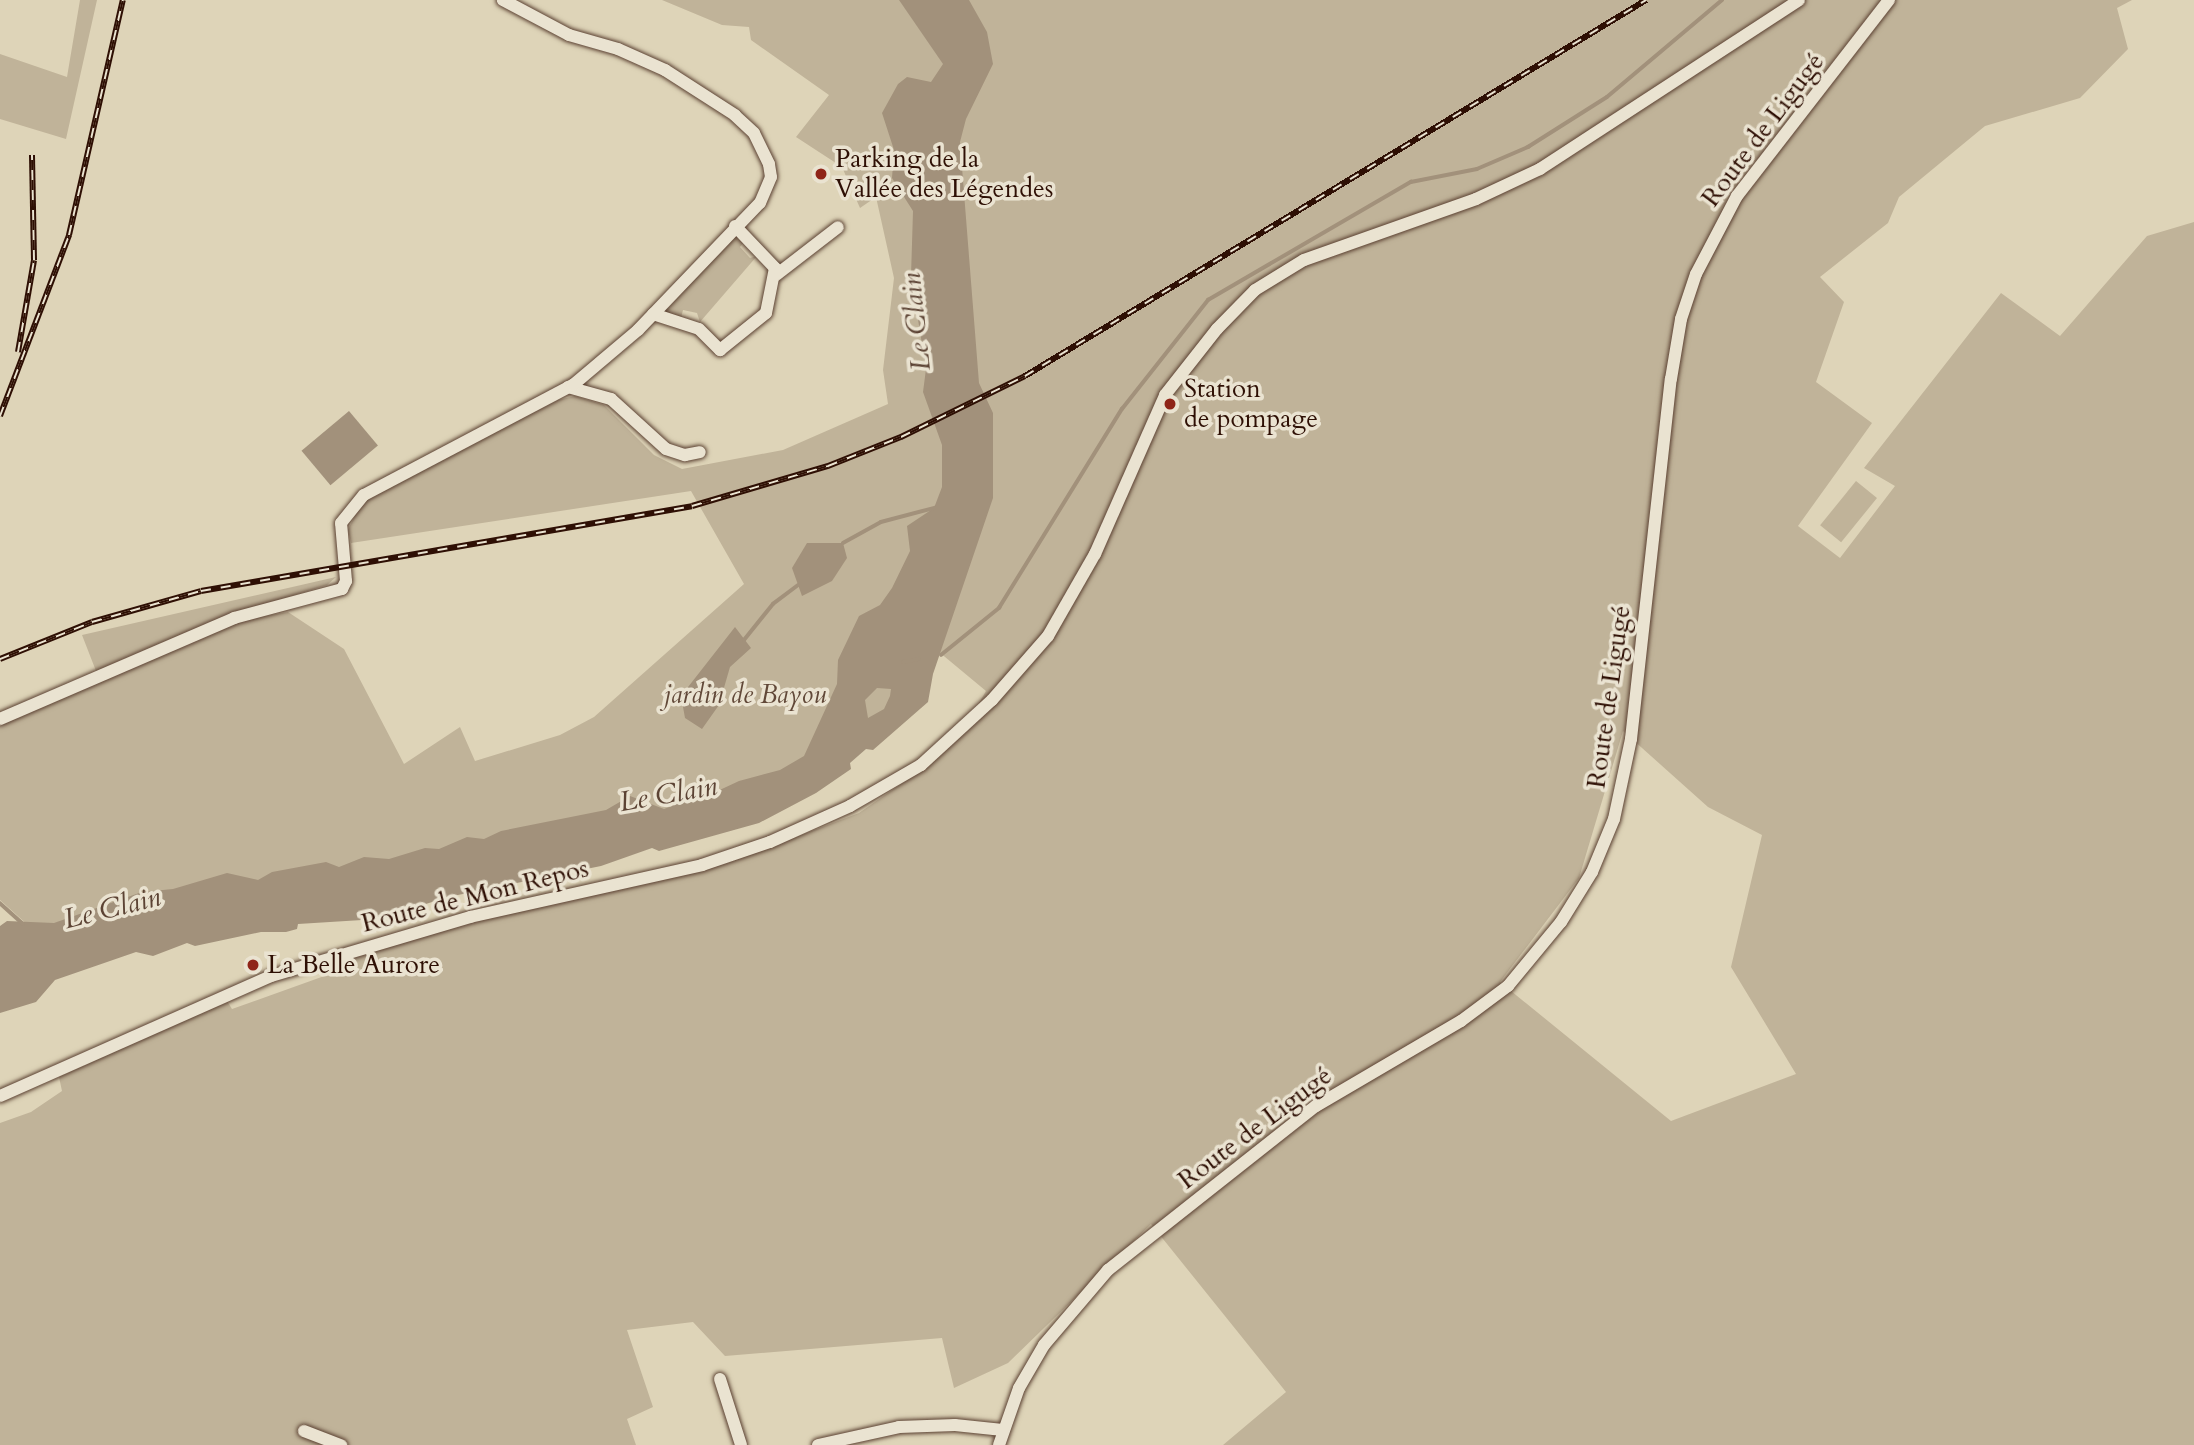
<!DOCTYPE html>
<meta charset="utf-8">
<style>
body{margin:0}
#map{position:relative;width:2194px;height:1445px;overflow:hidden;background:#ded4b8;font-family:Cardo,serif}
div>[style]{position:absolute}
.green>*{inset:0;background:#c0b399;transform-origin:0 0}
.water>*{inset:0;background:#a2917b;transform-origin:0 0}
.stream>*{height:3.5px;margin:-1.75px;padding:0 1.75px;transform-origin:1.75px;border-radius:1.75px;background:#a2917b}
.roads{filter:drop-shadow(0 0 2px #5a4031) drop-shadow(0 0 2px #5a4031)}
.minor>*{height:12px;margin:-6px;padding:0 6px;transform-origin:6px;border-radius:6px;background:#eae3d1}
.rail>*{height:6px;margin-top:-3px;transform-origin:0;background:repeating-linear-gradient(90deg,#eae3d1 0 10px,#2e0f04 0 20px);box-sizing:border-box;border-block:2px solid #2e0f04}
.dots>*{width:19px;height:19px;translate:-50% -50%;box-sizing:border-box;border:4px solid #eae3d1;border-radius:50%}
span{translate:-50% -50%;white-space:nowrap;text-align:center;line-height:1.15;-webkit-text-stroke:7px #eae3d1;paint-order:stroke}
.street-label{font-size:26px;color:#2e0f04}
.poi-label{font-size:26px;color:#2e0f04}
.left{translate:0 -50%;text-align:left}
.park-label{font-size:26px;color:#614838;font-style:italic}
.water-label{font-size:28px;color:#5c4334;font-style:italic}
</style>
<div id="map">
<div class="green">
<i style="clip-path:polygon(80px 0,97px 0,66px 139px,0 119px,0 54px,67px 77px)"></i>
<i style="clip-path:polygon(evenodd,662px 0,2132px 0,2117px 8px,2128px 49px,2080px 98px,1985px 126px,1899px 197px,1888px 223px,1820px 277px,1844px 302px,1816px 382px,1872px 423px,1798px 526px,1840px 558px,1895px 486px,1864px 468px,2001px 293px,2060px 336px,2147px 236px,2194px 222px,2194px 1445px,1223px 1445px,1286px 1392px,1151px 1224px,1008px 1363px,954px 1388px,942px 1338px,725px 1356px,693px 1322px,627px 1330px,653px 1407px,627px 1419px,636px 1445px,0 1445px,0 1123px,31px 1112px,62px 1091px,59px 1077px,227px 1001px,232px 1009px,341px 970px,342px 959px,483px 920px,725px 864px,859px 813px,930px 764px,964px 729px,986px 691px,933px 647px,884px 720px,752px 795px,49px 944px,0 900px,0 724px,238px 621px,288px 612px,344px 649px,404px 764px,460px 727px,475px 761px,560px 735px,594px 717px,744px 584px,691px 491px,351px 543px,348px 530px,357px 511px,378px 490px,558px 400px,575px 396px,604px 405px,654px 455px,682px 469px,783px 450px,888px 404px,883px 370px,894px 278px,876px 197px,860px 208px,842px 167px,796px 137px,829px 95px,751px 40px,749px 27px,722px 25px,662px 0,1623px 731px,1708px 807px,1762px 835px,1731px 967px,1796px 1074px,1671px 1121px,1500px 982px,1579px 878px,1623px 731px)"></i>
<i style="clip-path:polygon(732px 237px,744px 242px,740px 247px,750px 258px,757px 256px,700px 322px,697px 313px,683px 310px,681px 318px,664px 313px)"></i>
<i style="left:1856px;top:481px;width:27px;height:57px;rotate:39deg"></i>
<i style="clip-path:polygon(336px 577px,327px 585px,212px 621px,96px 671px,82px 635px)"></i>
</div>
<div class="water">
<i style="clip-path:polygon(evenodd,899px 0,969px 0,987px 32px,993px 64px,966px 119px,960px 142px,979px 383px,993px 413px,993px 498px,933px 674px,928px 702px,873px 750px,866px 749px,850px 763px,851px 769px,816px 793px,759px 823px,659px 851px,652px 848px,601px 866px,448px 897px,378px 919px,298px 924px,297px 929px,286px 932px,261px 932px,195px 946px,187px 943px,153px 956px,136px 952px,55px 980px,36px 1002px,0 1013px,0 926px,7px 921px,54px 923px,142px 892px,173px 889px,227px 873px,258px 880px,272px 872px,326px 862px,339px 867px,364px 857px,389px 859px,425px 848px,439px 849px,467px 837px,484px 839px,501px 831px,606px 810px,630px 796px,664px 809px,672px 806px,673px 798px,694px 802px,739px 781px,780px 770px,804px 756px,837px 684px,838px 660px,859px 616px,880px 605px,892px 588px,910px 551px,907px 526px,934px 508px,942px 487px,942px 445px,923px 392px,926px 369px,911px 276px,913px 211px,892px 178px,894px 150px,882px 113px,898px 84px,907px 77px,931px 82px,943px 64px,899px 0,877px 688px,891px 689px,890px 696px,884px 709px,868px 718px,865px 700px,877px 688px)"></i>
<i style="left:349px;top:411px;width:45px;height:62px;rotate:50deg"></i>
<i style="clip-path:polygon(807px 543px,843px 543px,847px 558px,832px 581px,802px 596px,792px 568px)"></i>
<i style="clip-path:polygon(735px 627px,751px 648px,730px 667px,719px 705px,702px 729px,685px 718px,681px 696px)"></i>
</div>
<div class="stream">
<i style="left:843px;top:543px;width:43px;rotate:-28.9deg"></i>
<i style="left:881px;top:522px;width:55px;rotate:-14.8deg"></i>
<i style="left:744px;top:640px;width:46px;rotate:-51.1deg"></i>
<i style="left:773px;top:604px;width:31px;rotate:-37deg"></i>
<i style="left:941px;top:655px;width:75px;rotate:-39deg"></i>
<i style="left:999px;top:608px;width:234px;rotate:-58.3deg"></i>
<i style="left:1122px;top:409px;width:139px;rotate:-51.7deg"></i>
<i style="left:1208px;top:300px;width:235px;rotate:-30.2deg"></i>
<i style="left:1411px;top:182px;width:67px;rotate:-11.1deg"></i>
<i style="left:1477px;top:169px;width:56px;rotate:-23.3deg"></i>
<i style="left:1528px;top:147px;width:93px;rotate:-32.3deg"></i>
<i style="left:1607px;top:97px;width:150px;rotate:-40.1deg"></i>
<i style="left:903px;top:662px;width:16px;rotate:-11deg"></i>
<i style="left:0;top:903px;width:31px;rotate:42deg"></i>
</div>
<div class="roads">
<div class="minor">
<i style="left:776px;top:275px;width:78px;rotate:-37.7deg"></i>
<i style="left:653px;top:314px;width:48px;rotate:18.1deg"></i>
<i style="left:699px;top:329px;width:30px;rotate:45deg"></i>
<i style="left:720px;top:350px;width:59px;rotate:-38.8deg"></i>
<i style="left:766px;top:313px;width:46px;rotate:-78.7deg"></i>
<i style="left:775px;top:268px;width:58px;rotate:-133.6deg"></i>
<i style="left:568px;top:387px;width:45px;rotate:15.6deg"></i>
<i style="left:611px;top:399px;width:74px;rotate:42.3deg"></i>
<i style="left:666px;top:449px;width:20px;rotate:18deg"></i>
<i style="left:685px;top:455px;width:15px;rotate:-11deg"></i>
<i style="left:0;top:719px;width:255px;rotate:-23.3deg"></i>
<i style="left:234px;top:618px;width:112px;rotate:-15deg"></i>
<i style="left:342px;top:589px;width:9px;rotate:-63deg"></i>
<i style="left:346px;top:581px;width:58px;rotate:-94.9deg"></i>
<i style="left:341px;top:523px;width:36px;rotate:-51deg"></i>
<i style="left:364px;top:495px;width:236px;rotate:-27.8deg"></i>
<i style="left:573px;top:385px;width:85px;rotate:-40.2deg"></i>
<i style="left:638px;top:330px;width:176px;rotate:-46.2deg"></i>
<i style="left:760px;top:203px;width:28px;rotate:-67deg"></i>
<i style="left:771px;top:177px;width:13px;rotate:-99deg"></i>
<i style="left:769px;top:164px;width:34px;rotate:-116deg"></i>
<i style="left:754px;top:133px;width:26px;rotate:-137deg"></i>
<i style="left:735px;top:115px;width:83px;rotate:-147.3deg"></i>
<i style="left:665px;top:70px;width:51px;rotate:-155.9deg"></i>
<i style="left:618px;top:49px;width:51px;rotate:-164.1deg"></i>
<i style="left:569px;top:35px;width:75px;rotate:-152.1deg"></i>
<i style="left:0;top:1096px;width:296px;rotate:-23.9deg"></i>
<i style="left:271px;top:976px;width:208px;rotate:-16.5deg"></i>
<i style="left:470px;top:917px;width:238px;rotate:-12.6deg"></i>
<i style="left:702px;top:865px;width:72px;rotate:-18.7deg"></i>
<i style="left:770px;top:842px;width:88px;rotate:-24.2deg"></i>
<i style="left:850px;top:806px;width:82px;rotate:-30deg"></i>
<i style="left:921px;top:765px;width:96px;rotate:-42.5deg"></i>
<i style="left:992px;top:700px;width:85px;rotate:-48.8deg"></i>
<i style="left:1048px;top:636px;width:95px;rotate:-60.2deg"></i>
<i style="left:1095px;top:554px;width:174px;rotate:-66.2deg"></i>
<i style="left:1165px;top:395px;width:84px;rotate:-51.8deg"></i>
<i style="left:1217px;top:329px;width:54px;rotate:-45.7deg"></i>
<i style="left:1255px;top:290px;width:57px;rotate:-31.5deg"></i>
<i style="left:1304px;top:260px;width:182px;rotate:-19.5deg"></i>
<i style="left:1476px;top:199px;width:71px;rotate:-25.1deg"></i>
<i style="left:1540px;top:169px;width:309px;rotate:-33.1deg"></i>
<i style="left:720px;top:1379px;width:69px;rotate:72.3deg"></i>
<i style="left:304px;top:1431px;width:40px;rotate:21deg"></i>
<i style="left:818px;top:1445px;width:83px;rotate:-12.5deg"></i>
<i style="left:899px;top:1427px;width:56px;rotate:-2deg"></i>
<i style="left:955px;top:1425px;width:48px;rotate:5.9deg"></i>
<i style="left:999px;top:1445px;width:60px;rotate:-70.7deg"></i>
<i style="left:1019px;top:1388px;width:50px;rotate:-59.8deg"></i>
<i style="left:1044px;top:1345px;width:99px;rotate:-49.5deg"></i>
<i style="left:1108px;top:1270px;width:265px;rotate:-38.3deg"></i>
<i style="left:1316px;top:1106px;width:168px;rotate:-30.4deg"></i>
<i style="left:1461px;top:1021px;width:59px;rotate:-36.7deg"></i>
<i style="left:1508px;top:986px;width:83px;rotate:-50.4deg"></i>
<i style="left:1561px;top:922px;width:59px;rotate:-58.2deg"></i>
<i style="left:1592px;top:872px;width:57px;rotate:-67.5deg"></i>
<i style="left:1614px;top:819px;width:82px;rotate:-78deg"></i>
<i style="left:1631px;top:739px;width:362px;rotate:-83.7deg"></i>
<i style="left:1671px;top:379px;width:61px;rotate:-80.5deg"></i>
<i style="left:1681px;top:319px;width:47px;rotate:-71.6deg"></i>
<i style="left:1696px;top:274px;width:88px;rotate:-62.3deg"></i>
<i style="left:1737px;top:196px;width:248px;rotate:-52.2deg"></i>
</div>
</div>
<div class="rail">
<i style="left:18px;top:352px;width:93px;rotate:-80.1deg"></i>
<i style="left:34px;top:260px;width:105px;rotate:-91.1deg"></i>
<i style="left:0;top:416px;width:194px;rotate:-69.1deg"></i>
<i style="left:69px;top:235px;width:241px;rotate:-77.1deg"></i>
<i style="left:0;top:659px;width:99px;rotate:-21.9deg"></i>
<i style="left:92px;top:622px;width:113px;rotate:-15.9deg"></i>
<i style="left:201px;top:591px;width:498px;rotate:-9.8deg"></i>
<i style="left:692px;top:506px;width:142px;rotate:-16.4deg"></i>
<i style="left:828px;top:466px;width:79px;rotate:-21.7deg"></i>
<i style="left:901px;top:437px;width:138px;rotate:-26.2deg"></i>
<i style="left:1025px;top:376px;width:726px;rotate:-31.19deg"></i>
</div>
<div class="dots">
<i style="left:821px;top:174px;background:#8f2418"></i>
<i style="left:1170px;top:404px;background:#8f2418"></i>
<i style="left:253px;top:965px;background:#8f2418"></i>
</div>
<div class="street-label">
<span style="left:1763px;top:130px;rotate:-53deg">Route de Ligugé</span>
<span style="left:1609px;top:697px;rotate:-82deg">Route de Ligugé</span>
<span style="left:475px;top:896px;rotate:-14deg">Route de Mon Repos</span>
<span style="left:1255px;top:1128px;rotate:-37deg">Route de Ligugé</span>
</div>
<div class="poi-label">
<span class="left" style="left:835px;top:174px">Parking de la<br>Vallée des Légendes</span>
<span class="left" style="left:1184px;top:404px">Station<br>de pompage</span>
<span class="left" style="left:267px;top:965px">La Belle Aurore</span>
</div>
<div class="park-label">
<span style="left:745px;top:695px">jardin de Bayou</span>
</div>
<div class="water-label">
<span style="left:916px;top:322px;rotate:-96deg">Le Clain</span>
<span style="left:668px;top:794px;rotate:-10deg">Le Clain</span>
<span style="left:112px;top:908px;rotate:-14deg">Le Clain</span>
</div>
</div>
